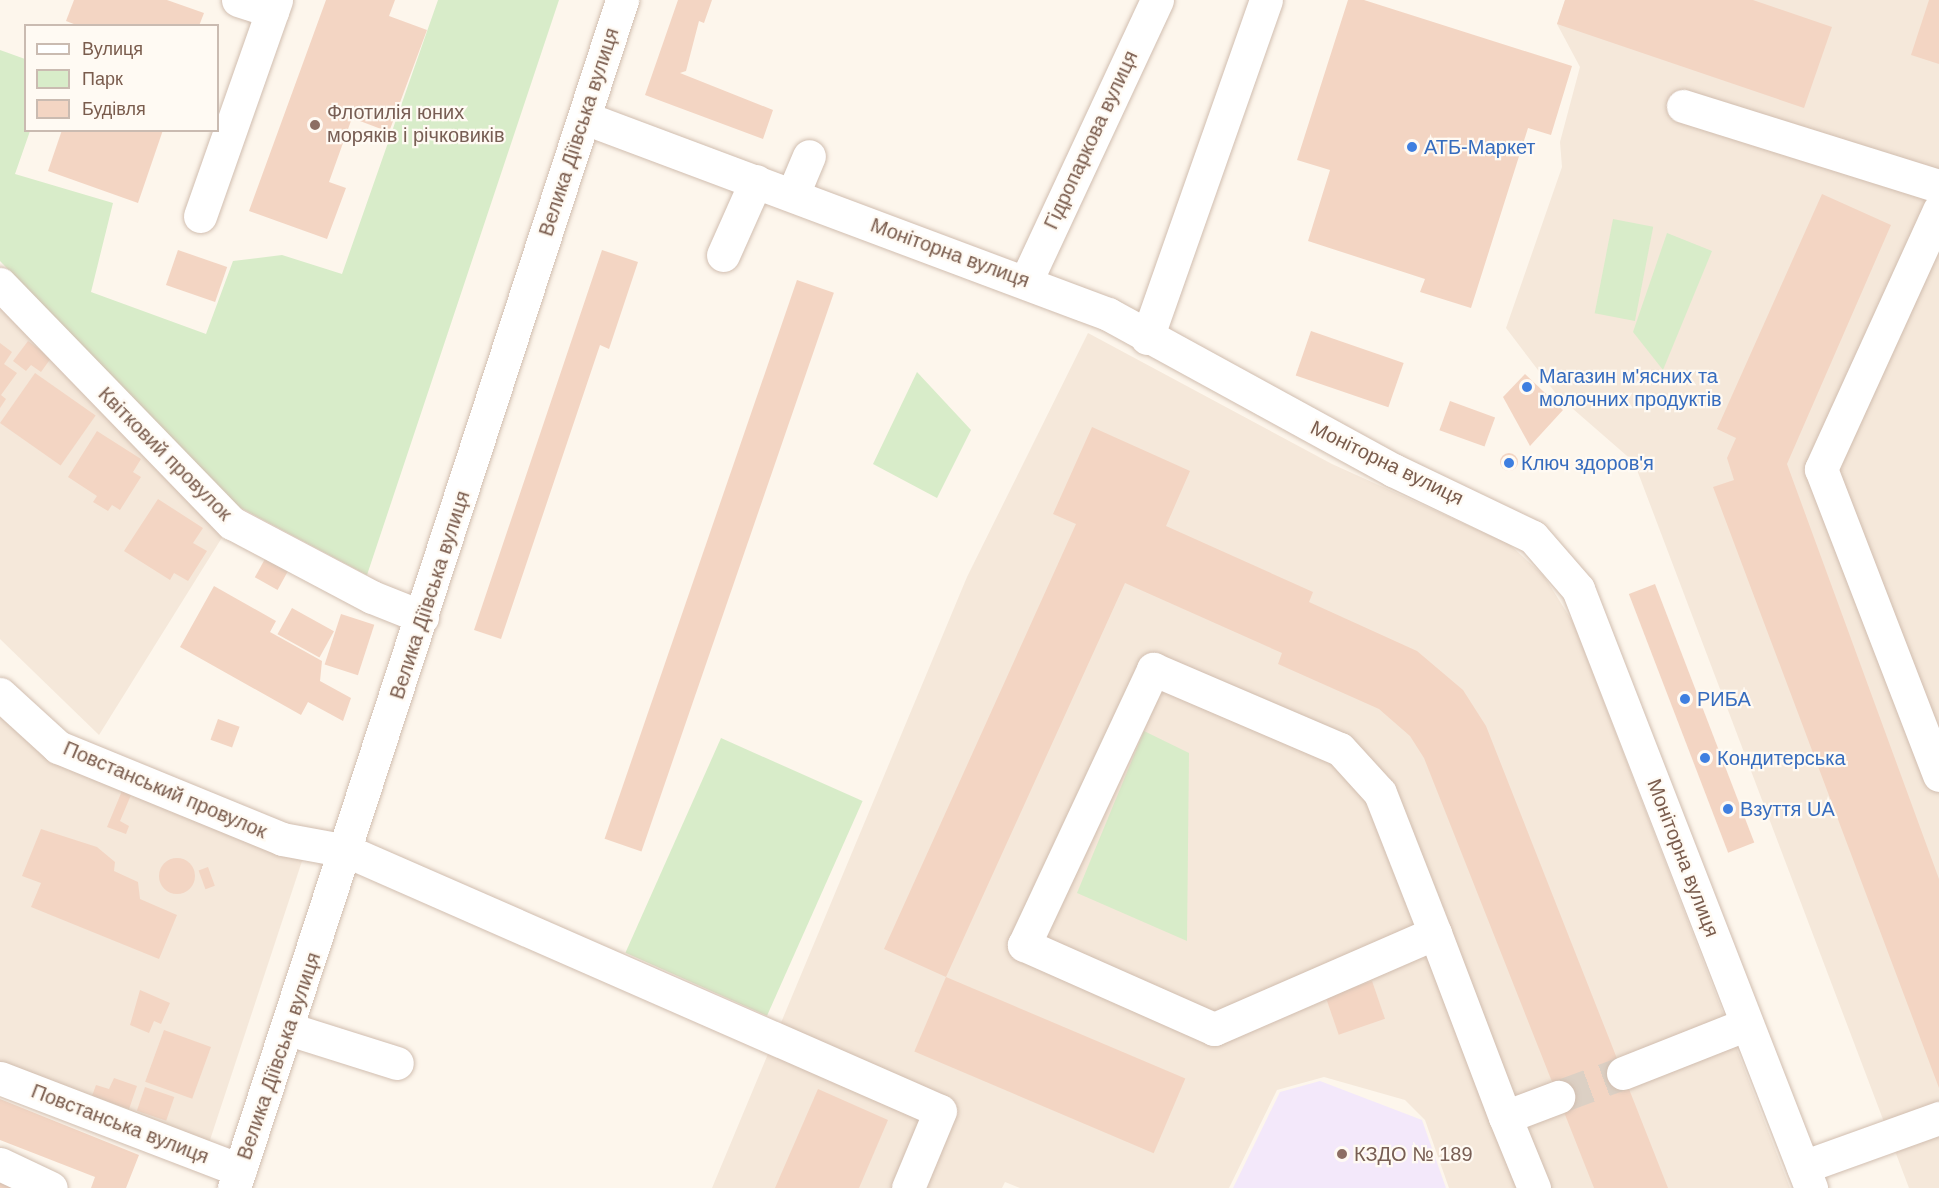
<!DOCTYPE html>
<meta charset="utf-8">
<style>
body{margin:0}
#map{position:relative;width:1939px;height:1188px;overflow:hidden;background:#fdf6ec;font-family:Helvetica,sans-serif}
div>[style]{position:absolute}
.residential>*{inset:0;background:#f5e8da}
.education>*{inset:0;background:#f3e8fa}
.green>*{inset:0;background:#d8ecc9;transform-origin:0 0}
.building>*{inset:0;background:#f3d5c3;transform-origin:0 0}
.round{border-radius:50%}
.minor-tunnel>*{height:33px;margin-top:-16.5px;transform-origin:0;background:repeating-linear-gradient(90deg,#dcd0c4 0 33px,transparent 0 49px)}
.roads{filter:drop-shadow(0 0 2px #d1beb0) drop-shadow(0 0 2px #d1beb0)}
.minor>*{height:33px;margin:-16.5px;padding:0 16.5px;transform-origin:16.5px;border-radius:16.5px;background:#fff}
.dots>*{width:16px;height:16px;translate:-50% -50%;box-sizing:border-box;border:3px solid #fffaf3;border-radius:50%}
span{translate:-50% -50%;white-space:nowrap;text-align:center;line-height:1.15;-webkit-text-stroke:4.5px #fffaf3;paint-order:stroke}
.education-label{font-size:20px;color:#785e54}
.left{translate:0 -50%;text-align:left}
.street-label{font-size:20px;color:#7a5c4d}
.shop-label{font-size:20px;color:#366cbe}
.legend{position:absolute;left:24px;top:24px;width:195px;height:108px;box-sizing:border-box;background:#fffaf3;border:2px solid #cabbb1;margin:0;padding:8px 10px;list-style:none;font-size:18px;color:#7a5c4d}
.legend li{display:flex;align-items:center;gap:12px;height:30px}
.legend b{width:30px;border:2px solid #cabbb1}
</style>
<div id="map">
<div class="residential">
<i style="clip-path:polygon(1565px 0,1939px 0,1939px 1188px,1909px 1188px,1634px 462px,1557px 395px,1506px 328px,1562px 167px,1560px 142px,1580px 67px,1557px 24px)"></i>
<i style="clip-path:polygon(0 302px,228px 528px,99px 735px,0 639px)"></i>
<i style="clip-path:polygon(1088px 333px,1332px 464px,1509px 544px,1544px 576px,1574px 624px,1790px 1188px,1449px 1188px,1425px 1120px,1405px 1100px,1324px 1077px,1277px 1090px,1229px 1188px,1020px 1188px,1005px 1182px,1002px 1188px,712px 1188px,967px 577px)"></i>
<i style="clip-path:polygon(0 710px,304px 855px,209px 1143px,0 1064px)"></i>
</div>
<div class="education">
<i style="clip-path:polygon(1320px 1081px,1422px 1120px,1446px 1188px,1233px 1188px,1280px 1092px)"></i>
</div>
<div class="green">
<i style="clip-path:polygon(438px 0,559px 0,367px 575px,239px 507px,0 261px,0 50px,25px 59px,26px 130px,30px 131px,15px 174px,113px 203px,91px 292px,206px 334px,233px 261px,282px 255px,342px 274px)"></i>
<i style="left:1613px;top:219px;width:41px;height:96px;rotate:11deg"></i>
<i style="clip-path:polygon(1667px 233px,1712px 251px,1663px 370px,1633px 332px)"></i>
<i style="clip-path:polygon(917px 372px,971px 430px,937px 498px,873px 464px)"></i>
<i style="clip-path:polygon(1144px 731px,1189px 753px,1187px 941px,1077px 893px)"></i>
<i style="left:721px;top:738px;width:155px;height:235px;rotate:24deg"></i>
</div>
<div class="building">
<i style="clip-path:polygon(74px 0,167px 0,204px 13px,199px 26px,79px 26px,66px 21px)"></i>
<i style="clip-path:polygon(326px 0,395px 0,389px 16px,427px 30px,389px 132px,352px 118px,329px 182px,346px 188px,327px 239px,249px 211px)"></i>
<i style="clip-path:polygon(678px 0,712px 0,704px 23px,699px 21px,686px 71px,680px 73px,773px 110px,763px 139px,645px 95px)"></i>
<i style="clip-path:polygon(1348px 0,1364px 0,1572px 66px,1551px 135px,1528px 128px,1471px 308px,1420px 292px,1425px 279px,1308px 241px,1330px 170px,1297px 160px)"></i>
<i style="clip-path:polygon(1565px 0,1753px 0,1832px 27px,1804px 108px,1557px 24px)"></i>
<i style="clip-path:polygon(1929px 0,1939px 0,1939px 64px,1911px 55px)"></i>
<i style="clip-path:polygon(62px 130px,163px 130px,138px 203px,48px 171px)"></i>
<i style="clip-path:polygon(1822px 194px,1891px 225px,1787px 464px,1939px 879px,1939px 1088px,1713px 487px,1734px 480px,1727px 458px,1736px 438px,1717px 429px)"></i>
<i style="left:178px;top:250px;width:52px;height:37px;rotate:19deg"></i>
<i style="clip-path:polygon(602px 250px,638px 262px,609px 349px,600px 345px,501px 639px,474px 630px)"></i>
<i style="left:797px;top:280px;width:39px;height:591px;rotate:19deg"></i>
<i style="left:1311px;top:331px;width:98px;height:47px;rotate:19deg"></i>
<i style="clip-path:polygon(28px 341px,51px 358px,41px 372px,31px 365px,26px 371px,13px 361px)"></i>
<i style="clip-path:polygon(0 343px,12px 352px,4px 364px,17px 373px,1px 395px,6px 399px,0 408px)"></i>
<i style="left:35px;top:373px;width:74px;height:61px;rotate:35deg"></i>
<i style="clip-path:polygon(1525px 374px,1563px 410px,1530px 446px,1503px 397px)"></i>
<i style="left:1450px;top:401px;width:48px;height:31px;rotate:20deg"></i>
<i style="clip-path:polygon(1092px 427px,1190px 471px,1166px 526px,1313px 592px,1309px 602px,1417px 651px,1463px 690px,1486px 726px,1668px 1188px,1594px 1188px,1424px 758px,1410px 736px,1379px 709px,1278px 664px,1282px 653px,1125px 583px,946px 977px,884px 949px,1076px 524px,1053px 514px)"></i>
<i style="clip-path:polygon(97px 431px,141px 459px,133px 472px,141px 477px,120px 510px,112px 505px,108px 511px,93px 502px,97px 496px,68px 477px)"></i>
<i class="round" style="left:1500px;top:453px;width:18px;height:18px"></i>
<i style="clip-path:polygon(158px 499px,203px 528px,193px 543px,207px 551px,188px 581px,174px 573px,170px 580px,124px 551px)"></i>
<i style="left:265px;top:559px;width:26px;height:21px;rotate:29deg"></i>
<i style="left:1655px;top:584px;width:277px;height:28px;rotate:69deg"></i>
<i style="clip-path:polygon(214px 586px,276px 621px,270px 632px,322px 661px,320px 681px,351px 698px,343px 721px,308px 702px,301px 715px,180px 647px)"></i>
<i style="left:292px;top:608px;width:48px;height:30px;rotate:29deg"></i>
<i style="left:341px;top:614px;width:35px;height:53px;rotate:18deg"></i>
<i style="left:218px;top:719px;width:23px;height:22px;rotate:20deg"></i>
<i style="clip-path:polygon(122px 791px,131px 795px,120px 821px,129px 826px,126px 834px,107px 827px)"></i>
<i style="clip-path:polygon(41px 829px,97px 847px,115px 862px,114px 871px,138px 882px,140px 899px,177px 915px,159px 959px,31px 907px,41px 883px,22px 876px)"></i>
<i class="round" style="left:159px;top:858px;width:36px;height:36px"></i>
<i style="left:208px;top:867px;width:20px;height:10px;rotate:70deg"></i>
<i style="left:946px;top:977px;width:260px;height:81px;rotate:23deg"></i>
<i style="left:1372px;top:981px;width:40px;height:49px;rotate:71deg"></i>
<i style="clip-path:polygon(140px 990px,170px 1003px,161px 1024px,154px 1021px,149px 1033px,130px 1025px)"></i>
<i style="left:164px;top:1030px;width:50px;height:55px;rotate:20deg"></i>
<i style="clip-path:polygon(114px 1078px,137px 1086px,129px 1109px,92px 1096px,96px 1085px,109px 1089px)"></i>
<i style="left:145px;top:1087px;width:31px;height:25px;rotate:19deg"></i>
<i style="clip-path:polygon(818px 1089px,888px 1120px,859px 1188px,775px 1188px)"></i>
<i style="clip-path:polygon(0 1099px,139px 1155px,126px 1188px,91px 1188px,95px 1177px,0 1140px)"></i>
<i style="clip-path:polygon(0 1179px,26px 1188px,0 1188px)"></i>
</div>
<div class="minor-tunnel">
<i style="left:1558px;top:1097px;width:69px;rotate:-20.3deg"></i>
</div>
<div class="roads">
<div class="minor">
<i style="left:238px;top:0;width:36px;rotate:18deg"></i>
<i style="left:1683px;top:106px;width:268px;rotate:17.4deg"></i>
<i style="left:585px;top:118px;width:559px;rotate:20.54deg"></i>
<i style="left:1108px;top:314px;width:325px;rotate:28.7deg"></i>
<i style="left:1393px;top:470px;width:155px;rotate:25.6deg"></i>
<i style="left:1533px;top:537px;width:69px;rotate:49.1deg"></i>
<i style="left:1578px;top:589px;width:643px;rotate:68.74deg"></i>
<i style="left:793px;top:194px;width:41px;rotate:-67.2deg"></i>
<i style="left:1939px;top:210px;width:285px;rotate:114.5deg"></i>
<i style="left:1821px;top:469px;width:328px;rotate:68.9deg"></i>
<i style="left:200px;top:216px;width:229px;rotate:-70.6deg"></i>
<i style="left:723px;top:255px;width:81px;rotate:-66deg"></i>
<i style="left:1026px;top:281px;width:310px;rotate:-65deg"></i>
<i style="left:0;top:284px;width:333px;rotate:45.9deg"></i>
<i style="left:232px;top:523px;width:158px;rotate:27.9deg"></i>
<i style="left:372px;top:597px;width:54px;rotate:21.8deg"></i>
<i style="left:1147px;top:338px;width:358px;rotate:-70.6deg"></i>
<i style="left:0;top:694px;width:79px;rotate:42.4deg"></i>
<i style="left:58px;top:747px;width:242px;rotate:22.3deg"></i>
<i style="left:282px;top:839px;width:66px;rotate:10.5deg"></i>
<i style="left:347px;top:851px;width:647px;rotate:23.67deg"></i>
<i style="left:940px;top:1111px;width:83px;rotate:112.6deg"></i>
<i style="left:1435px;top:933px;width:241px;rotate:156.5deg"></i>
<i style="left:1214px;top:1029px;width:208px;rotate:-156.1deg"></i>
<i style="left:1024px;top:945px;width:305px;rotate:-64.9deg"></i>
<i style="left:1153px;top:669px;width:203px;rotate:23.2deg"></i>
<i style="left:1340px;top:749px;width:59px;rotate:47.7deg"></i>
<i style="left:1380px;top:793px;width:150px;rotate:68.6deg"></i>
<i style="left:1435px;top:933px;width:197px;rotate:69.2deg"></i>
<i style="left:1505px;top:1117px;width:77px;rotate:67.8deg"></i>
<i style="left:289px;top:1029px;width:113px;rotate:17.5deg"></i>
<i style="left:1623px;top:1073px;width:133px;rotate:-21.6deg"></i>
<i style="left:0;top:1078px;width:257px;rotate:21deg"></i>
<i style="left:1505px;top:1117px;width:57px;rotate:-20.7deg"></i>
<i style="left:0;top:1164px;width:56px;rotate:25.2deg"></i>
<i style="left:1803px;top:1167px;width:145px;rotate:-19.8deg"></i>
<i style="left:234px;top:1188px;width:1250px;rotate:-71.91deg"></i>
</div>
</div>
<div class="dots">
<i style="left:315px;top:125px;background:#8d6e63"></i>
<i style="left:1412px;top:147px;background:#3f7fe0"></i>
<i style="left:1527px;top:387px;background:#3f7fe0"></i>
<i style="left:1509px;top:463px;background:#3f7fe0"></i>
<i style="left:1685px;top:699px;background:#3f7fe0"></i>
<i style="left:1705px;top:758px;background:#3f7fe0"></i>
<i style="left:1728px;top:809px;background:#3f7fe0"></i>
<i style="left:1342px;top:1154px;background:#8d6e63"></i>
</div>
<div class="education-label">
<span class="left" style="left:327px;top:124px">Флотилія юних<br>моряків і річковиків</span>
<span class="left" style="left:1354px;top:1154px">КЗДО № 189</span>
</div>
<div class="street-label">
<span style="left:579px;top:132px;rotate:-72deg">Велика Діївська вулиця</span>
<span style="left:1091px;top:140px;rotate:-65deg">Гідропаркова вулиця</span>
<span style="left:950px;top:253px;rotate:20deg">Моніторна вулиця</span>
<span style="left:165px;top:454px;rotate:45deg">Квітковий провулок</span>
<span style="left:1387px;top:463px;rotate:26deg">Моніторна вулиця</span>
<span style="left:430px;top:595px;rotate:-72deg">Велика Діївська вулиця</span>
<span style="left:165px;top:790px;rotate:23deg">Повстанський провулок</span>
<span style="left:1683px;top:858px;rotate:69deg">Моніторна вулиця</span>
<span style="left:279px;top:1056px;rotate:-71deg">Велика Діївська вулиця</span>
<span style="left:120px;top:1124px;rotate:21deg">Повстанська вулиця</span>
</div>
<div class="shop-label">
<span class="left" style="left:1424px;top:147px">АТБ-Маркет</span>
<span class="left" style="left:1539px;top:388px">Магазин м'ясних та<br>молочних продуктів</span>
<span class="left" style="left:1521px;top:463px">Ключ здоров'я</span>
<span class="left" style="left:1697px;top:699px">РИБА</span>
<span class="left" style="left:1717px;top:758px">Кондитерська</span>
<span class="left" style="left:1740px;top:809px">Взуття UA</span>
</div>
<ul class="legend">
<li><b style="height:8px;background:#fff"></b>Вулиця</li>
<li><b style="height:16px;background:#d8ecc9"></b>Парк</li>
<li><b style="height:16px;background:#f3d5c3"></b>Будівля</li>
</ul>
</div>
